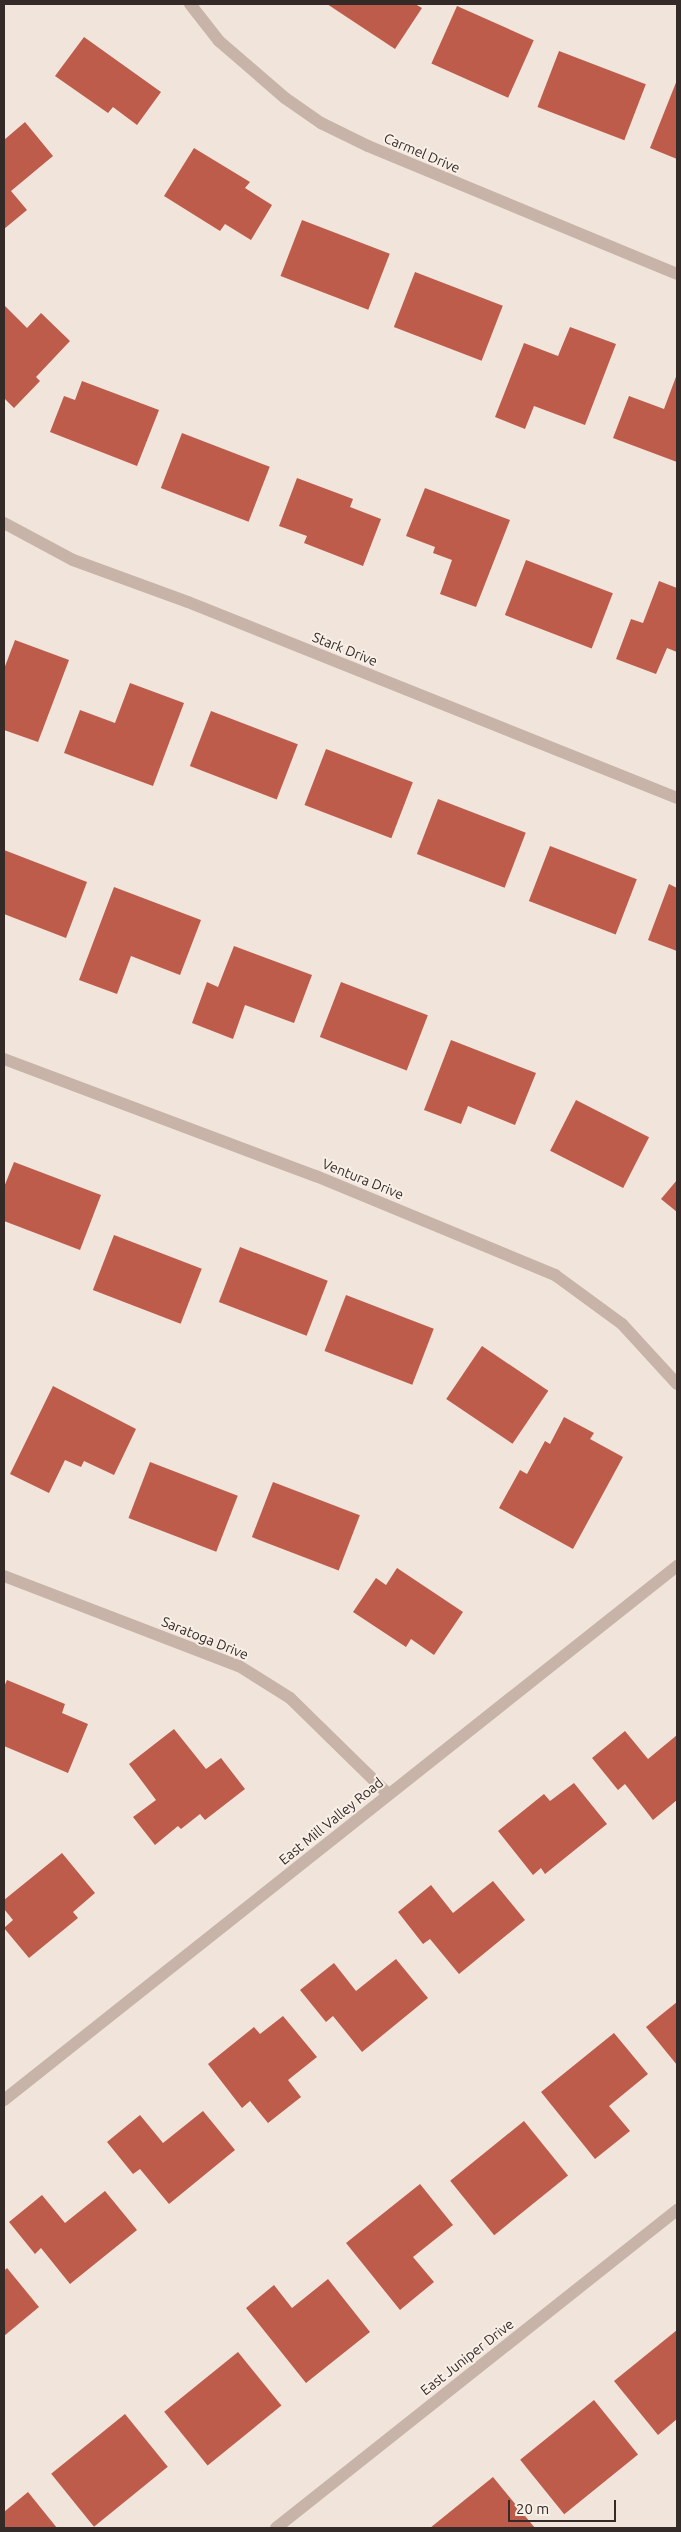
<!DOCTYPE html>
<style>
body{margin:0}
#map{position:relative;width:681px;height:2532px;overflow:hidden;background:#f0e4db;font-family:Ubuntu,sans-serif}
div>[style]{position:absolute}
.building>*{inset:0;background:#be5c4b;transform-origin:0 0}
.minor>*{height:12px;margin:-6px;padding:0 6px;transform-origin:6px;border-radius:6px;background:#c7b3a8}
span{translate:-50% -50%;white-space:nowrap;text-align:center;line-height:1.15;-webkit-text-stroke:4px #f8efe7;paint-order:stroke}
.street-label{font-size:14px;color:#342a28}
.frame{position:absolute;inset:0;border:5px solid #342a28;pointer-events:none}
.scale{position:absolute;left:508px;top:2500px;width:108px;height:22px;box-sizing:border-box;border:2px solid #342a28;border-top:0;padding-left:6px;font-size:15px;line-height:18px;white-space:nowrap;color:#342a28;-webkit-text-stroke:4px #f8efe7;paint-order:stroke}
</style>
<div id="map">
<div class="building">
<i style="clip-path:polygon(327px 4px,415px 4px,422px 8px,395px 49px)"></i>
<i style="left:457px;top:6px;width:84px;height:63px;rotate:24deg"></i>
<i style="clip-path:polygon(84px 37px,161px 92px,137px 125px,113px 107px,108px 113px,55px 76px)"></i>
<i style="left:559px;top:51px;width:93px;height:60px;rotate:21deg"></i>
<i style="clip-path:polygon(677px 80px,677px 159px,650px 148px)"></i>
<i style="clip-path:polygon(25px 122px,53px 156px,11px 191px,27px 210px,4px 229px,4px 140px)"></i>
<i style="clip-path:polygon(194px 148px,250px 182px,245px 188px,272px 205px,251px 240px,225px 224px,220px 231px,164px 196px)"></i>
<i style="left:302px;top:220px;width:94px;height:60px;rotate:21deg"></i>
<i style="left:415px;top:272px;width:94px;height:59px;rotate:21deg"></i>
<i style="clip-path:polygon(4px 305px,27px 328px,41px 313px,70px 341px,36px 377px,40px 381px,14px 408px,4px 398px)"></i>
<i style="clip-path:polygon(570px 327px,616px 344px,585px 425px,534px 406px,525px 429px,495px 417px,524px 343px,558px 356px)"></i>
<i style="clip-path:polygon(677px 374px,677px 462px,613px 438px,629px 396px,664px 409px)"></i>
<i style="clip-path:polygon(82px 381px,159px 410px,137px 466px,50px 432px,64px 396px,75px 400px)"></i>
<i style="left:182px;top:433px;width:94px;height:59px;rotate:21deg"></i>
<i style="clip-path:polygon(297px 478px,353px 499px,350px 507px,381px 519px,363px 566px,304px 543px,307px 536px,279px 526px)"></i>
<i style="clip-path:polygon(425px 488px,510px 520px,476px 607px,440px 594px,452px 560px,433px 553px,435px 547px,406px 536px)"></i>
<i style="left:526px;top:560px;width:93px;height:59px;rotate:21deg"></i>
<i style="clip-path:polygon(659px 581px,677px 588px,677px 652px,667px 648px,656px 674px,616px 659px,631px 619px,643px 623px)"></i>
<i style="clip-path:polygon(15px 640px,69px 660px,38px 742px,4px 730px,4px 669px)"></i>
<i style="clip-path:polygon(130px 683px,184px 703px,153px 786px,64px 753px,80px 710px,115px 723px)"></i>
<i style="left:211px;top:711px;width:93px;height:59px;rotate:21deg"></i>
<i style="left:326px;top:749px;width:93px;height:60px;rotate:21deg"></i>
<i style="left:438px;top:799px;width:94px;height:59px;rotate:21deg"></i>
<i style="left:550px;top:846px;width:93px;height:59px;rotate:21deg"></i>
<i style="clip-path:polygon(4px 850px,87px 882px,66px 938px,4px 914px)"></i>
<i style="clip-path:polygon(669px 884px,677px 888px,677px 951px,648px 940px)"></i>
<i style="clip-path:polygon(114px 887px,201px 920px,180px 975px,131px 956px,117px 994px,79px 980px)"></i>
<i style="clip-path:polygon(234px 946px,312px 975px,294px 1023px,245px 1005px,233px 1039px,192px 1023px,207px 982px,218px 987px)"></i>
<i style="left:341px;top:982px;width:93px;height:59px;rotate:21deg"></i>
<i style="clip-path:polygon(451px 1040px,536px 1073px,515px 1125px,468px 1106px,461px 1124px,424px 1110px)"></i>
<i style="left:576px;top:1100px;width:82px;height:57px;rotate:27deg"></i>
<i style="clip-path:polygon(14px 1162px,101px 1195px,80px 1250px,4px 1221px,4px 1187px)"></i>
<i style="clip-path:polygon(677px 1180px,677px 1212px,661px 1199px)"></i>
<i style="left:114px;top:1235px;width:94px;height:59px;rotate:21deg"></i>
<i style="left:240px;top:1247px;width:94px;height:59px;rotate:21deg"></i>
<i style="left:346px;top:1295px;width:94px;height:60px;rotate:21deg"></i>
<i style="left:482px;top:1346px;width:80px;height:64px;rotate:34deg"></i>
<i style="clip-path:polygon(53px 1386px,136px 1429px,114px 1475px,84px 1461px,81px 1467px,65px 1460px,49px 1493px,10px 1474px)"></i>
<i style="clip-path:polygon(564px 1417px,594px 1433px,590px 1439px,623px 1457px,573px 1549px,499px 1508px,520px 1470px,527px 1474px,545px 1441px,550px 1444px)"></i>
<i style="left:150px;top:1462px;width:94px;height:60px;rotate:21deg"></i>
<i style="left:273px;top:1482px;width:93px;height:59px;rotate:21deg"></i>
<i style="clip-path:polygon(397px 1568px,463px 1612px,434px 1655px,411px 1639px,406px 1647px,353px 1612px,376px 1578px,386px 1585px)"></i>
<i style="clip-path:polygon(7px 1680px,65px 1704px,62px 1713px,88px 1724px,68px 1773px,4px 1746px,4px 1687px)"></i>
<i style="clip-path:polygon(174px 1729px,206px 1769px,221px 1758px,245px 1789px,205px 1820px,200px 1814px,181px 1829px,178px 1826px,155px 1845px,133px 1817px,156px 1800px,129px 1764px)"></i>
<i style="clip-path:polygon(625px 1731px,648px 1759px,677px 1735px,677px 1800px,653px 1820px,625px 1784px,618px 1790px,592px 1758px)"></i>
<i style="clip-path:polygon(574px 1783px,607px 1824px,545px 1874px,541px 1868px,533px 1875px,498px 1831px,544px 1794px,550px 1801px)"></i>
<i style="clip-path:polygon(62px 1853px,95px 1893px,73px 1912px,78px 1918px,29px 1958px,4px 1928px,13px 1920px,4px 1909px,4px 1900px)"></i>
<i style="clip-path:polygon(493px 1881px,525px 1920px,459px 1974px,430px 1939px,423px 1944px,398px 1912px,431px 1885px,453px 1913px)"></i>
<i style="clip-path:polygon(396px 1959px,428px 1998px,362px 2052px,333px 2016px,326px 2022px,300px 1990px,334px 1963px,356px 1991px)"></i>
<i style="clip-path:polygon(677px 2002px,677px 2065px,646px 2027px)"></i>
<i style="clip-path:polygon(283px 2016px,317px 2057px,288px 2080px,301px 2097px,268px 2123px,250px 2101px,242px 2108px,208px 2064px,254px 2027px,260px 2034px)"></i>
<i style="clip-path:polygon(614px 2033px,648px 2074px,609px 2106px,630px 2131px,595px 2159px,541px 2092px)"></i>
<i style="clip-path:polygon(203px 2111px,235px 2150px,169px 2204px,140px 2169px,133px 2174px,107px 2142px,140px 2115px,163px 2143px)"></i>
<i style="left:524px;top:2121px;width:70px;height:95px;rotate:51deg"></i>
<i style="clip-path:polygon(420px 2184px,453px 2225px,413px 2257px,434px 2282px,400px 2310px,346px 2243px)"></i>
<i style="clip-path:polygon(105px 2191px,137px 2230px,70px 2284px,41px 2248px,35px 2254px,9px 2222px,42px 2195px,65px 2223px)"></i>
<i style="clip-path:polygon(7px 2268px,39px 2307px,4px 2336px,4px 2271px)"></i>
<i style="clip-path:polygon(328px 2279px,370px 2332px,306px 2383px,246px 2308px,274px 2285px,292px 2308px)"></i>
<i style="clip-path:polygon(677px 2330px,677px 2419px,658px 2435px,614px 2381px)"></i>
<i style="left:238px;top:2352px;width:69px;height:95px;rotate:51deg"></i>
<i style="left:594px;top:2400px;width:70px;height:95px;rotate:51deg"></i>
<i style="left:125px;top:2414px;width:68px;height:95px;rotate:51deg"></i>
<i style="clip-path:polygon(493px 2477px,535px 2528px,430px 2528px)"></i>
<i style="clip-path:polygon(28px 2492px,57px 2528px,4px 2528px,4px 2512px)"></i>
</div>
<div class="minor">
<i style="left:190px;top:4px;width:47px;rotate:51.9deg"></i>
<i style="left:219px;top:41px;width:87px;rotate:40.8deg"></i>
<i style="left:285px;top:98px;width:44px;rotate:34.8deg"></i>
<i style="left:321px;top:123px;width:52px;rotate:26.1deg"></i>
<i style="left:368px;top:146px;width:334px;rotate:22.5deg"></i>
<i style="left:4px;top:523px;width:78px;rotate:28.2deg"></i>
<i style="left:73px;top:560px;width:122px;rotate:20.1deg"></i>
<i style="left:188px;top:602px;width:527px;rotate:21.84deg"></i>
<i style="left:4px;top:1059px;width:333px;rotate:20.6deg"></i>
<i style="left:316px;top:1176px;width:259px;rotate:22.5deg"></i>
<i style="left:555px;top:1275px;width:83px;rotate:36.2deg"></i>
<i style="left:622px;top:1324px;width:81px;rotate:47.5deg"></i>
<i style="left:4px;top:1576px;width:252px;rotate:21deg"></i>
<i style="left:239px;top:1666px;width:60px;rotate:32.1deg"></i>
<i style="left:290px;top:1698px;width:137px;rotate:44.4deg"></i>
<i style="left:4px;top:2100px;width:859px;rotate:-38.43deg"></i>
<i style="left:276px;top:2528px;width:512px;rotate:-38.42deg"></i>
</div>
<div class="street-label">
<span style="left:422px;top:153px;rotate:23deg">Carmel Drive</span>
<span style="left:345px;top:649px;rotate:22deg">Stark Drive</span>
<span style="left:363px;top:1179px;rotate:22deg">Ventura Drive</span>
<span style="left:205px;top:1638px;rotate:22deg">Saratoga Drive</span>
<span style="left:331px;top:1821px;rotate:-39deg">East Mill Valley Road</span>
<span style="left:467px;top:2357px;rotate:-38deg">East Juniper Drive</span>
</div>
<div class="frame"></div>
<div class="scale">20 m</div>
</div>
